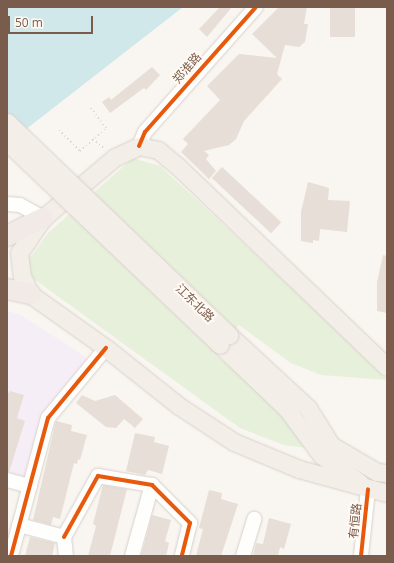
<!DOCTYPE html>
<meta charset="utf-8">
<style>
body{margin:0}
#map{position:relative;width:394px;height:563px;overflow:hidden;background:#f9f5f0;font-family:"Open Sans","Noto Sans SC",sans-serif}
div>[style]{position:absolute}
.education>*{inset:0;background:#f6eef6}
.green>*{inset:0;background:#e7f0db}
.water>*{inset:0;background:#d0e8ea}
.building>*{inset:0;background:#e6ded7;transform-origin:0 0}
.path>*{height:2px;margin-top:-1px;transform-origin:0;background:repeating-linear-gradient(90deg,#dcd5d0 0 1px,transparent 0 4px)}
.roads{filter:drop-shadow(0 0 1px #d7d1cb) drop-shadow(0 0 1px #d7d1cb)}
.minor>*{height:14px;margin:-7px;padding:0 7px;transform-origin:7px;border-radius:7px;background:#fefefd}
.major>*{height:17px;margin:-8.5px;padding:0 8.5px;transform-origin:8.5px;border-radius:8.5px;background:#f3eee8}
.highway>*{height:20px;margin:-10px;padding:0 10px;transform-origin:10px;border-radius:10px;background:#f2eae7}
.bridges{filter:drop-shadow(0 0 1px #dad1cc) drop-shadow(0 0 1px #dad1cc)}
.major-bridge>*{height:17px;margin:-8.5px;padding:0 8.5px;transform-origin:8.5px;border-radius:8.5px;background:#f3eee8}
.cycleway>*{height:4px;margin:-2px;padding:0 2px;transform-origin:2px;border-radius:2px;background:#e8590c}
span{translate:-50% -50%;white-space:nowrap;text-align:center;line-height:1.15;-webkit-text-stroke:4px #fffaf3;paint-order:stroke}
.street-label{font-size:12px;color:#7a5c4d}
.frame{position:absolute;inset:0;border:8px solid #7a5c4d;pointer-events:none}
.scale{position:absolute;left:8px;top:16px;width:85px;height:18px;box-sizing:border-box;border:2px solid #7a5c4d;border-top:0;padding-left:5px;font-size:12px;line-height:14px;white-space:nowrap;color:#7a5c4d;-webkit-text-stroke:3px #fffaf3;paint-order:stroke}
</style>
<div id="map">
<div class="education">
<i style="clip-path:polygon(7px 311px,21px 315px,87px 358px,46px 410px,27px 482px,7px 476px)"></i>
</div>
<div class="green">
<i style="clip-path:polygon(133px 158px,160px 166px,308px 303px,387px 380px,321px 375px,291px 363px,239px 325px,212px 353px,278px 404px,307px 448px,284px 445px,240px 428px,31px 277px,26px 263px,49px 232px)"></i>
</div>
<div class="water">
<i style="clip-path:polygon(7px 7px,183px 7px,7px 144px)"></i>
</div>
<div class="building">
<i style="clip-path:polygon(220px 7px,232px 7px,207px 37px,199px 29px)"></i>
<i style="clip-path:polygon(279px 7px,307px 7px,304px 24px,308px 24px,305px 42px,299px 47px,285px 45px,277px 74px,282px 79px,244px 121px,236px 139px,229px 145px,204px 151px,209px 155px,206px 159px,216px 171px,209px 179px,181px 152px,188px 144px,183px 139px,220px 100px,207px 86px,239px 54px,277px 58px,252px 34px)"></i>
<i style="left:330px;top:7px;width:25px;height:30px"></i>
<i style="clip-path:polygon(152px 67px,160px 75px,146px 90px,144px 88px,110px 113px,102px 102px,109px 97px,111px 100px)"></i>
<i style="left:222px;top:167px;width:81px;height:15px;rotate:43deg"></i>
<i style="clip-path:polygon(308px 182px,329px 188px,328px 200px,350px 201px,347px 232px,320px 229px,319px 241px,313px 240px,313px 243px,301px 241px,301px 212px)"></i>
<i style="clip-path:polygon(383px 255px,387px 256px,387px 313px,377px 311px,377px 282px)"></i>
<i style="clip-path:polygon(10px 391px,24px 395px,17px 418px,25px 421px,9px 472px,7px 472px,7px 394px)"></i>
<i style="clip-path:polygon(82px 395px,95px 401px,115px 395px,143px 419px,135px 428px,124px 419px,116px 428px,106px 427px,76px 403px)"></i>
<i style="clip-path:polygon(56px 421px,72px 425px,71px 431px,87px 435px,80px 460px,78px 459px,77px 464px,74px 463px,60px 519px,53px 517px,51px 525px,33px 520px)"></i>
<i style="clip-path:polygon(135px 433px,155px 437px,154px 442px,169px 446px,162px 474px,148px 470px,145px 475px,126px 471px)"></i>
<i style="clip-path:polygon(103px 485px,127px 489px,110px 556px,88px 556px,96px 526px,93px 524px)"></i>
<i style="clip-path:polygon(209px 490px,222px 493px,221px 499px,238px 504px,221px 556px,196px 556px,203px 529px,199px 528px)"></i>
<i style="clip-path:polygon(152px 515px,171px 520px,165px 541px,169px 543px,166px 556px,141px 556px)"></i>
<i style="clip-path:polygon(269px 518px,291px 524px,284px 549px,280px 547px,278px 556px,253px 556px,256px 543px,263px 544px)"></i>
<i style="clip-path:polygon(30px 537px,55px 543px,52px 556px,25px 556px)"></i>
</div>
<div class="path">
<i style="left:59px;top:130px;width:30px;rotate:45deg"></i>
<i style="left:80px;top:151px;width:35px;rotate:-41deg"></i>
<i style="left:106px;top:128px;width:26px;rotate:-127deg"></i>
<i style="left:93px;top:139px;width:16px;rotate:40deg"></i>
</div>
<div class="roads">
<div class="minor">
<i style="left:139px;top:146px;width:15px;rotate:-67deg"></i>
<i style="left:145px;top:132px;width:167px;rotate:-48.4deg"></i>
<i style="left:7px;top:204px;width:13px;rotate:4deg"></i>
<i style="left:20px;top:205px;width:26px;rotate:29deg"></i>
<i style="left:7px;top:480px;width:24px;rotate:15deg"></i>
<i style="left:19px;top:525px;width:47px;rotate:14.9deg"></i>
<i style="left:64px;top:537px;width:19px;rotate:84deg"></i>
<i style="left:64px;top:537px;width:70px;rotate:-60.9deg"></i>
<i style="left:98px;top:476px;width:55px;rotate:9.5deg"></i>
<i style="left:152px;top:485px;width:54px;rotate:45deg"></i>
<i style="left:190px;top:523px;width:34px;rotate:104deg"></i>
<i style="left:11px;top:556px;width:143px;rotate:-75deg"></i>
<i style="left:48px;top:418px;width:91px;rotate:-50.4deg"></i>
<i style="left:132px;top:556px;width:74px;rotate:-74.3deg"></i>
<i style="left:243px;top:556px;width:39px;rotate:-73deg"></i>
<i style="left:361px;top:556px;width:67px;rotate:-84deg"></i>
</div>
<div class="major">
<i style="left:229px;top:335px;width:108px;rotate:42.7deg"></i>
<i style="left:308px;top:408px;width:44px;rotate:58.1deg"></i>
<i style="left:331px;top:445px;width:53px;rotate:30.4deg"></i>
<i style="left:377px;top:472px;width:10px;rotate:6deg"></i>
<i style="left:220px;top:345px;width:93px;rotate:43.7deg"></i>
<i style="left:287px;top:409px;width:57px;rotate:53.5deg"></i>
<i style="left:321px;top:455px;width:48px;rotate:35.7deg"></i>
<i style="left:387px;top:367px;width:292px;rotate:-136.2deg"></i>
<i style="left:176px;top:165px;width:23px;rotate:-140deg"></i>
<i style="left:158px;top:150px;width:19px;rotate:-168deg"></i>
<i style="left:139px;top:146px;width:26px;rotate:155deg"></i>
<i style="left:115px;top:157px;width:94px;rotate:139.7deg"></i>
<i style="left:43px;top:218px;width:42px;rotate:124.4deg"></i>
<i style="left:19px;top:253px;width:23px;rotate:83deg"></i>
<i style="left:22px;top:276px;width:20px;rotate:66deg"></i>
<i style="left:30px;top:294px;width:93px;rotate:35.4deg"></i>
<i style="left:106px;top:348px;width:93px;rotate:38.5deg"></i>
<i style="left:179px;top:406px;width:66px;rotate:33.2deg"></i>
<i style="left:234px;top:442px;width:70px;rotate:22.6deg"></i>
<i style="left:299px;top:469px;width:91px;rotate:15.3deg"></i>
</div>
<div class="highway">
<i style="left:7px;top:236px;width:40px;rotate:-26.6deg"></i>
<i style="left:7px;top:289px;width:24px;rotate:12deg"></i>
</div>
</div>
<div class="bridges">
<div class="major-bridge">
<i style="left:7px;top:122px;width:308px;rotate:43.8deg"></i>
<i style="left:7px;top:142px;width:294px;rotate:43.6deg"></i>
</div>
</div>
<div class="cycleway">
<i style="left:139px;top:146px;width:15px;rotate:-67deg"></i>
<i style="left:145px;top:132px;width:167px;rotate:-48.4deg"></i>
<i style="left:64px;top:537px;width:70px;rotate:-60.9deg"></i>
<i style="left:98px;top:476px;width:55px;rotate:9.5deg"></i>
<i style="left:152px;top:485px;width:54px;rotate:45deg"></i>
<i style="left:190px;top:523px;width:34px;rotate:104deg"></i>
<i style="left:11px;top:556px;width:143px;rotate:-75deg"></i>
<i style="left:48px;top:418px;width:91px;rotate:-50.4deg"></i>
<i style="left:361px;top:556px;width:67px;rotate:-84deg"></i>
</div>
<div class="street-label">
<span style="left:187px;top:68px;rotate:-49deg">郑淮路</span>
<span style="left:195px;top:303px;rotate:44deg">江东北路</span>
<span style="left:355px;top:521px;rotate:-84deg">有恒路</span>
</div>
<div class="frame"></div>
<div class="scale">50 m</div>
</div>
